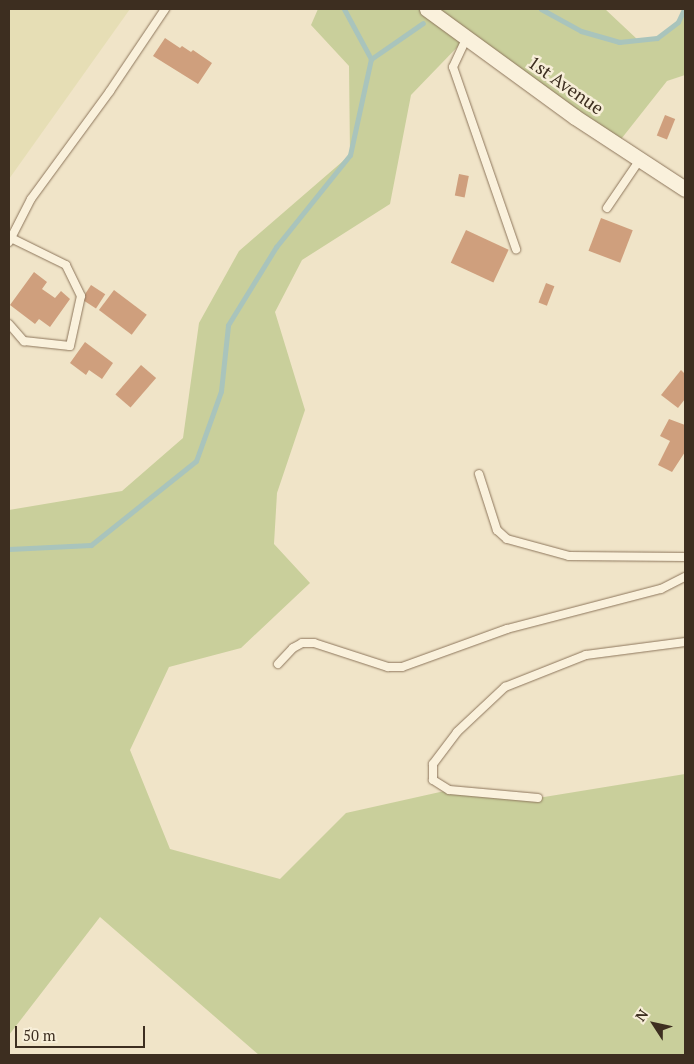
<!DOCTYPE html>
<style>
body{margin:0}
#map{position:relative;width:694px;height:1064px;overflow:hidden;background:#f0e4c8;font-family:"PT Serif",serif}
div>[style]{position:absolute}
.farmland>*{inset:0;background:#e6deb5}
.green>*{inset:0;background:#c9cf9b}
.stream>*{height:5px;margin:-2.5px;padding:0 2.5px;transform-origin:2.5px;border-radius:2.5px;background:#a9c4bc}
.building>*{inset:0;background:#cf9f7d;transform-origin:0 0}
.roads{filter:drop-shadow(0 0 1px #8d765c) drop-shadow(0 0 1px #8d765c)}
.service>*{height:8px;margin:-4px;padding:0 4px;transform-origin:4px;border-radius:4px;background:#faf1dc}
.minor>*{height:15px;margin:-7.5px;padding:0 7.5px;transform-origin:7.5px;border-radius:7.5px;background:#faf1dc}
span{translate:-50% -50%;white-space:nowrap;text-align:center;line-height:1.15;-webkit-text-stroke:5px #f7eed8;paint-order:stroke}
.street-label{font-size:18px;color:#3d2e20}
.frame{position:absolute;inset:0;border:10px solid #3d2e20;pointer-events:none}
.north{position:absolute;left:629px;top:999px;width:50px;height:50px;-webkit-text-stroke:4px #f7eed8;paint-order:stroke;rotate:305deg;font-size:14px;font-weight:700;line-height:20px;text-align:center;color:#3d2e20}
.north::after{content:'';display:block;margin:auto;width:18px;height:22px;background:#3d2e20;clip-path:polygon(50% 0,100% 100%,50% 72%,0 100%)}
.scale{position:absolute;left:15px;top:1026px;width:130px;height:22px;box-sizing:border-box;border:2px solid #3d2e20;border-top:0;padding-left:6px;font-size:15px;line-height:18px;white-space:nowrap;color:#3d2e20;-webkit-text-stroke:4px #f7eed8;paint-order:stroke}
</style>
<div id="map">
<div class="farmland">
<i style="clip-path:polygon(9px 9px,130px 9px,9px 179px)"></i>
</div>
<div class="green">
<i style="clip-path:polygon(318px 9px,605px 9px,638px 40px,657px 38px,678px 22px,685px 9px,685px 75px,667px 81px,618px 143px,467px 37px,411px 95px,390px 204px,302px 260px,275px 312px,305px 410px,277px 493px,274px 544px,310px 583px,241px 648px,169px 667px,130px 750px,170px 849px,280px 879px,346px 813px,449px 790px,538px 798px,685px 774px,685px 1055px,259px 1055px,100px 917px,9px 1035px,9px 510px,122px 491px,183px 438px,199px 323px,239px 251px,350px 155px,349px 66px,311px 25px)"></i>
</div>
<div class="stream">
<i style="left:344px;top:9px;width:57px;rotate:61.6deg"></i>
<i style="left:541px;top:9px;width:46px;rotate:28.8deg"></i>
<i style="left:581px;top:31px;width:40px;rotate:16deg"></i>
<i style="left:619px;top:42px;width:38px;rotate:-6deg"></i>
<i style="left:657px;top:38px;width:26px;rotate:-37deg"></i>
<i style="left:678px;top:22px;width:14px;rotate:-65deg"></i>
<i style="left:9px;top:549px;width:82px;rotate:-2.8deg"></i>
<i style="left:91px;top:545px;width:134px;rotate:-38.7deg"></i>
<i style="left:196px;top:461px;width:74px;rotate:-70.3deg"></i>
<i style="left:221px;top:391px;width:66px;rotate:-83.9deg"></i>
<i style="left:228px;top:325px;width:92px;rotate:-58.4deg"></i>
<i style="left:276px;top:247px;width:118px;rotate:-51.2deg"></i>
<i style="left:350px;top:155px;width:98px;rotate:-77.7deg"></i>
<i style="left:371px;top:59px;width:63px;rotate:-34.7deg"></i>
</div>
<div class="building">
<i style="clip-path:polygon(165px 38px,180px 48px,182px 46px,191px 52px,193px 50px,212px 63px,198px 84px,153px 56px)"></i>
<i style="left:665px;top:115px;width:11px;height:22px;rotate:22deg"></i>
<i style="left:459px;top:174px;width:10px;height:22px;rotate:11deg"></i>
<i style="left:601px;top:218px;width:34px;height:35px;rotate:21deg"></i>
<i style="left:466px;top:230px;width:47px;height:36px;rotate:25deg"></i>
<i style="clip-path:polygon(34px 272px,47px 282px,42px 289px,55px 298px,61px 291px,70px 299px,50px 327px,39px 319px,35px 324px,10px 305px)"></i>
<i style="left:546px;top:283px;width:9px;height:21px;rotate:21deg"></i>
<i style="left:91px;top:285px;width:17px;height:17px;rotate:33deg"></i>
<i style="left:114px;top:290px;width:41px;height:25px;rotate:37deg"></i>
<i style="clip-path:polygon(85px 342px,113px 363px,102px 379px,89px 370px,86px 375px,70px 363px)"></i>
<i style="left:141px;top:365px;width:20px;height:39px;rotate:41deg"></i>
<i style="clip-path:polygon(681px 370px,685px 374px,685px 399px,678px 408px,661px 395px)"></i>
<i style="clip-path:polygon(669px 419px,685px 425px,685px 452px,672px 472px,658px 465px,670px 441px,660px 436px)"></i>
</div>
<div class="roads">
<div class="service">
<i style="left:467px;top:37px;width:33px;rotate:115deg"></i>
<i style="left:453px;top:67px;width:193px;rotate:70.9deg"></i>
<i style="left:607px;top:208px;width:60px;rotate:-55.8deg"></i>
<i style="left:9px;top:242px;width:48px;rotate:-62.9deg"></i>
<i style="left:31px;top:199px;width:134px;rotate:-53.8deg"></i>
<i style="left:110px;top:91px;width:99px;rotate:-56.1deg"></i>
<i style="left:9px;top:324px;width:23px;rotate:49deg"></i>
<i style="left:24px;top:341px;width:46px;rotate:6.2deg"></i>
<i style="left:70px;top:346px;width:51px;rotate:-77.6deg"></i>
<i style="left:81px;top:296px;width:34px;rotate:-116deg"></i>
<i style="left:66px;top:265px;width:61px;rotate:-153.9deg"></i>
<i style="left:479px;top:474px;width:59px;rotate:72.2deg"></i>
<i style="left:497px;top:530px;width:13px;rotate:42deg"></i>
<i style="left:507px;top:539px;width:64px;rotate:15.3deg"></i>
<i style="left:569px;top:556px;width:116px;rotate:0.5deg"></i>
<i style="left:278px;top:664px;width:22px;rotate:-47deg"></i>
<i style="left:293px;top:648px;width:10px;rotate:-29deg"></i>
<i style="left:302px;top:643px;width:12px"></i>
<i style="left:314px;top:643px;width:78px;rotate:18deg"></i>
<i style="left:388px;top:667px;width:14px"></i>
<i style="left:402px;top:667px;width:112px;rotate:-19.9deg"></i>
<i style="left:507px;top:629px;width:159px;rotate:-14.6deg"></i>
<i style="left:661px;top:589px;width:27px;rotate:-27deg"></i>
<i style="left:538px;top:798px;width:89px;rotate:-174.9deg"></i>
<i style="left:449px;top:790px;width:19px;rotate:-148deg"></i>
<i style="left:433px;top:780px;width:16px;rotate:-90deg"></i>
<i style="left:433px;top:764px;width:40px;rotate:-53deg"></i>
<i style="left:457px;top:732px;width:66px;rotate:-43.2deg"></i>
<i style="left:505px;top:687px;width:87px;rotate:-21.6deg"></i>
<i style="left:586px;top:655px;width:100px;rotate:-7.5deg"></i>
</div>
<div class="minor">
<i style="left:427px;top:9px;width:183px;rotate:36.1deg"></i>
<i style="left:575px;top:117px;width:131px;rotate:33.2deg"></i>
</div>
</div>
<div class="street-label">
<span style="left:566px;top:85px;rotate:35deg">1st Avenue</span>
</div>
<div class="frame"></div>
<div class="north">N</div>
<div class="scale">50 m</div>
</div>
